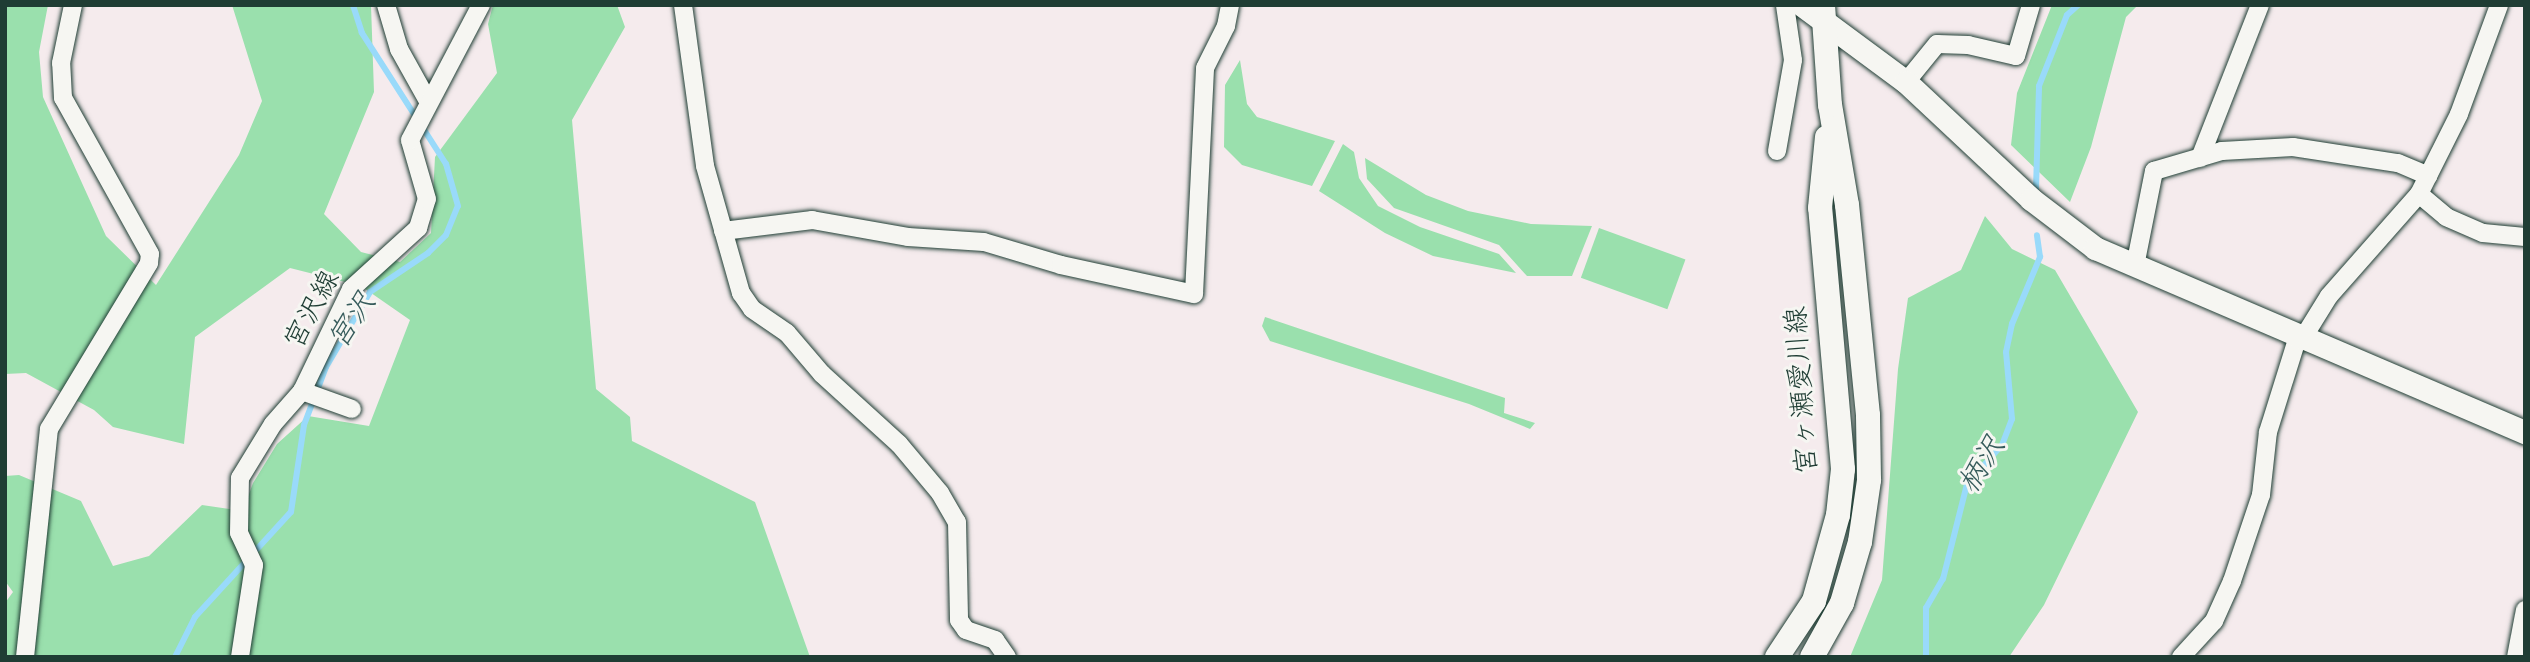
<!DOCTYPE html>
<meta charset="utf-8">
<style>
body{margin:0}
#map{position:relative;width:2530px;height:662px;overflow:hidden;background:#f5ebed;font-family:Dekko,"Klee One",sans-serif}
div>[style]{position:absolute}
.green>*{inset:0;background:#9ae0ad;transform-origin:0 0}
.stream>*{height:6px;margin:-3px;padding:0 3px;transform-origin:3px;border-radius:3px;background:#99dafa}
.roads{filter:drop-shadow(0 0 2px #1f3d34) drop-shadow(0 0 2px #1f3d34)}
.minor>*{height:18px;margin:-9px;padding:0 9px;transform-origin:9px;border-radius:9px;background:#f6f6f2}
.tertiary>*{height:23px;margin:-11.5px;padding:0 11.5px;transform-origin:11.5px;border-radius:11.5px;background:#f6f6f2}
.secondary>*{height:24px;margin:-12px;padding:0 12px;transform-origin:12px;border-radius:12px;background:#f6f6f2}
span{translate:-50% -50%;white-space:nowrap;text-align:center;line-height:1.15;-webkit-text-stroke:6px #f6f6f2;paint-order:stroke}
.street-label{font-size:28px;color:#1f3d34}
.water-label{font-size:30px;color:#375c5c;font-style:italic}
.frame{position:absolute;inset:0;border:7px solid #1f3d34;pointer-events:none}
</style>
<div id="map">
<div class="green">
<i style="clip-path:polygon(5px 5px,48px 5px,39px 52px,43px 97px,106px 236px,156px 285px,239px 155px,262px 101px,232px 5px,371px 5px,374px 92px,324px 214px,361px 252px,400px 262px,431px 233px,435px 157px,497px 73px,488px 24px,493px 5px,617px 5px,625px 27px,572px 120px,596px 389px,630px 417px,632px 441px,755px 502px,810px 657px,5px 657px,5px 603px,13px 592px,5px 581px,5px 476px,19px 475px,81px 501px,113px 566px,149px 556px,202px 505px,243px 511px,253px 483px,277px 444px,308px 416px,369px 426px,410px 320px,361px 286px,290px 268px,195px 337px,184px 444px,113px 427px,94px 410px,26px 373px,5px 374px)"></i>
<i style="clip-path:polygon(2052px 5px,2138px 5px,2126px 17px,2091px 147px,2070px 202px,2011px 145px,2017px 93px)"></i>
<i style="clip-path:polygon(1240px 60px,1247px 104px,1257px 117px,1335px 141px,1312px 186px,1242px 165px,1224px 147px,1225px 85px)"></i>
<i style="clip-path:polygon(1343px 144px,1354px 152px,1359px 178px,1378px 206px,1420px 227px,1499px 254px,1516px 273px,1433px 256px,1385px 233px,1319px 191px)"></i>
<i style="clip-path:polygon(1365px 158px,1426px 195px,1468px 211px,1531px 224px,1592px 226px,1572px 276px,1527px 276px,1499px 245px,1394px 208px,1367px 179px)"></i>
<i style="clip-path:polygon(1985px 216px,2012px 249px,2055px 270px,2138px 412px,2044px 605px,2009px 657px,1850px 657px,1882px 580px,1898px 369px,1908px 298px,1961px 270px)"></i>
<i style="left:1599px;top:228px;width:92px;height:53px;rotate:20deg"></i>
<i style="clip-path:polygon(1265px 317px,1505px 398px,1504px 413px,1535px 423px,1530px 429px,1469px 404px,1270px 341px,1262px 326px)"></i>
</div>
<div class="stream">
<i style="left:2036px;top:189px;width:103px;rotate:-88.3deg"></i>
<i style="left:2039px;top:86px;width:76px;rotate:-68.5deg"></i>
<i style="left:2067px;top:15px;width:15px;rotate:-42deg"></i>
<i style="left:175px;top:657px;width:45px;rotate:-63.4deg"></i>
<i style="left:195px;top:617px;width:142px;rotate:-47.6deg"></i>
<i style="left:291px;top:512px;width:88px;rotate:-81.5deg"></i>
<i style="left:304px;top:425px;width:62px;rotate:-69.2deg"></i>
<i style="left:326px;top:367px;width:87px;rotate:-59.6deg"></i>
<i style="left:370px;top:292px;width:70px;rotate:-33.9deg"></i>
<i style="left:428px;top:253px;width:25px;rotate:-45deg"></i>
<i style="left:446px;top:235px;width:31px;rotate:-68deg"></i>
<i style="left:458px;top:206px;width:44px;rotate:-105.9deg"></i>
<i style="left:446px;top:164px;width:156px;rotate:-122.7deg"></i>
<i style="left:362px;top:33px;width:29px;rotate:-108deg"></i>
<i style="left:1926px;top:657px;width:49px;rotate:-90deg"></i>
<i style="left:1926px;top:608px;width:34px;rotate:-60deg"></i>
<i style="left:1943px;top:579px;width:98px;rotate:-75.8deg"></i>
<i style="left:1967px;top:484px;width:52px;rotate:-48.1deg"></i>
<i style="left:2002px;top:445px;width:28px;rotate:-69deg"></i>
<i style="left:2012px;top:419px;width:67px;rotate:-95.1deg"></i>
<i style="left:2006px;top:352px;width:29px;rotate:-78deg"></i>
<i style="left:2012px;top:324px;width:73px;rotate:-67.3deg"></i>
<i style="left:2040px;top:257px;width:22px;rotate:-98deg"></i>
</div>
<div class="roads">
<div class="minor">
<i style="left:386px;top:5px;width:46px;rotate:73.5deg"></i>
<i style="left:399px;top:49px;width:60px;rotate:60.9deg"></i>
<i style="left:683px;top:5px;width:162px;rotate:82.2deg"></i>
<i style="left:705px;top:166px;width:132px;rotate:74.2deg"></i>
<i style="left:741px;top:293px;width:19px;rotate:55deg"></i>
<i style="left:752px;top:309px;width:42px;rotate:34.4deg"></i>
<i style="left:787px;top:333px;width:54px;rotate:49.5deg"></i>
<i style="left:822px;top:374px;width:104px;rotate:42.3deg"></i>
<i style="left:899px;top:444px;width:64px;rotate:50.1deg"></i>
<i style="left:940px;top:493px;width:34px;rotate:60deg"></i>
<i style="left:957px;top:522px;width:98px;rotate:88.8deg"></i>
<i style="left:959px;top:620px;width:12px;rotate:55deg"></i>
<i style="left:966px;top:630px;width:31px;rotate:19deg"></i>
<i style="left:995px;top:640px;width:21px;rotate:55deg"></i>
<i style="left:1906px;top:82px;width:49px;rotate:-50.8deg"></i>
<i style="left:1937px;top:44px;width:31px;rotate:2deg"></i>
<i style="left:1968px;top:45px;width:49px;rotate:12.9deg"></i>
<i style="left:2016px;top:56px;width:53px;rotate:-73.6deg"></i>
<i style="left:1777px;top:151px;width:92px;rotate:-80deg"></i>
<i style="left:1793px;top:60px;width:56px;rotate:-98.3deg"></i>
<i style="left:2200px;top:158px;width:164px;rotate:-68.6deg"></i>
<i style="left:2419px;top:194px;width:35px;rotate:40deg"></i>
<i style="left:2446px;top:217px;width:40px;rotate:23.4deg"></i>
<i style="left:2483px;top:233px;width:42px;rotate:5.4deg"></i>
<i style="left:723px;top:231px;width:90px;rotate:-7deg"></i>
<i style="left:812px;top:220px;width:97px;rotate:10deg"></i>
<i style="left:908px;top:237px;width:76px;rotate:3.8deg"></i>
<i style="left:984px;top:242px;width:80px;rotate:16.6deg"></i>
<i style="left:1061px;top:265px;width:136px;rotate:12.3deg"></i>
<i style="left:1194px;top:294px;width:226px;rotate:-87.2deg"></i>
<i style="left:1205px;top:68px;width:47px;rotate:-63.4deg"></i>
<i style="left:1226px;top:26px;width:21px;rotate:-79deg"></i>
<i style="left:2135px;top:266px;width:97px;rotate:-78.7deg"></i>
<i style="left:2154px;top:171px;width:71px;rotate:-16.4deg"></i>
<i style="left:2222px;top:151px;width:71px;rotate:-3.2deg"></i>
<i style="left:2293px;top:147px;width:106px;rotate:8.7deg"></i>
<i style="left:2398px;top:163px;width:33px;rotate:23deg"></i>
<i style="left:2303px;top:338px;width:49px;rotate:-58.2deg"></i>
<i style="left:2329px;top:296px;width:136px;rotate:-48.6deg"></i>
<i style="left:2419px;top:194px;width:89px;rotate:-63.4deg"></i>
<i style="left:2459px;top:114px;width:116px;rotate:-69.8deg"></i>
<i style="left:302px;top:391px;width:53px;rotate:19.8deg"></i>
<i style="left:25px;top:657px;width:229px;rotate:-84deg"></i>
<i style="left:49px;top:429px;width:194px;rotate:-58.9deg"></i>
<i style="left:149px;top:263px;width:9px;rotate:-84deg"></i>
<i style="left:150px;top:254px;width:179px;rotate:-119.1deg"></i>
<i style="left:63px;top:98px;width:35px;rotate:-93deg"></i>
<i style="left:61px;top:63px;width:59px;rotate:-78.3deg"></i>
<i style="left:240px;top:657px;width:93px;rotate:-81.3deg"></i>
<i style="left:254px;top:565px;width:35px;rotate:-115deg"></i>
<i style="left:239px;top:533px;width:55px;rotate:-89deg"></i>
<i style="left:240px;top:478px;width:63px;rotate:-58.6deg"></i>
<i style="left:273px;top:424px;width:44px;rotate:-48.7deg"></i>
<i style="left:302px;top:391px;width:113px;rotate:-64.3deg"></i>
<i style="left:351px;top:289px;width:91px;rotate:-42.3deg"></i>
<i style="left:418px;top:228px;width:30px;rotate:-73deg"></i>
<i style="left:427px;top:199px;width:61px;rotate:-106.1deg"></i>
<i style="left:410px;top:140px;width:153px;rotate:-62.3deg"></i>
<i style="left:2181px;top:657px;width:49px;rotate:-47.5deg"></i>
<i style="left:2214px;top:621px;width:44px;rotate:-65.8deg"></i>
<i style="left:2232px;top:581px;width:91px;rotate:-71.4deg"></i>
<i style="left:2261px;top:495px;width:63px;rotate:-83.7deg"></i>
<i style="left:2268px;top:432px;width:101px;rotate:-72.6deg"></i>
<i style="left:2516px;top:657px;width:48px;rotate:-79.2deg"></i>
</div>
<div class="tertiary">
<i style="left:1802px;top:5px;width:129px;rotate:36.5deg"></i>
<i style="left:1906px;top:82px;width:171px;rotate:43.1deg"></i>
<i style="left:2031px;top:199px;width:81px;rotate:37.4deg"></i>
<i style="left:2095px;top:248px;width:468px;rotate:23.2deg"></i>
</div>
<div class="secondary">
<i style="left:1777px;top:657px;width:67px;rotate:-56.5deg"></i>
<i style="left:1814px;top:601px;width:89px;rotate:-74.4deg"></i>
<i style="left:1838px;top:515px;width:46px;rotate:-83.8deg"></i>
<i style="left:1843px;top:469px;width:262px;rotate:-95deg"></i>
<i style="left:1820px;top:208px;width:71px;rotate:-84.4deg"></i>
<i style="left:1812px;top:657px;width:62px;rotate:-60.9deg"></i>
<i style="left:1842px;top:603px;width:64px;rotate:-73.6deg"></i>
<i style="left:1860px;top:542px;width:63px;rotate:-81.7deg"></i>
<i style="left:1869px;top:480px;width:65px;rotate:-90.9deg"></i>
<i style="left:1868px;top:415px;width:211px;rotate:-95.7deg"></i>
<i style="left:1847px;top:205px;width:101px;rotate:-99.6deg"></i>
<i style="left:1830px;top:105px;width:100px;rotate:-94deg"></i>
</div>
</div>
<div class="street-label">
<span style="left:315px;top:311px;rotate:-62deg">宮沢線</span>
<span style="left:1805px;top:390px;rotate:-94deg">宮ヶ瀬愛川線</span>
</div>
<div class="water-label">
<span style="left:355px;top:323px;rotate:-56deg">宮沢</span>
<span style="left:1985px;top:467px;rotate:-58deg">柄沢</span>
</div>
<div class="frame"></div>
</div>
